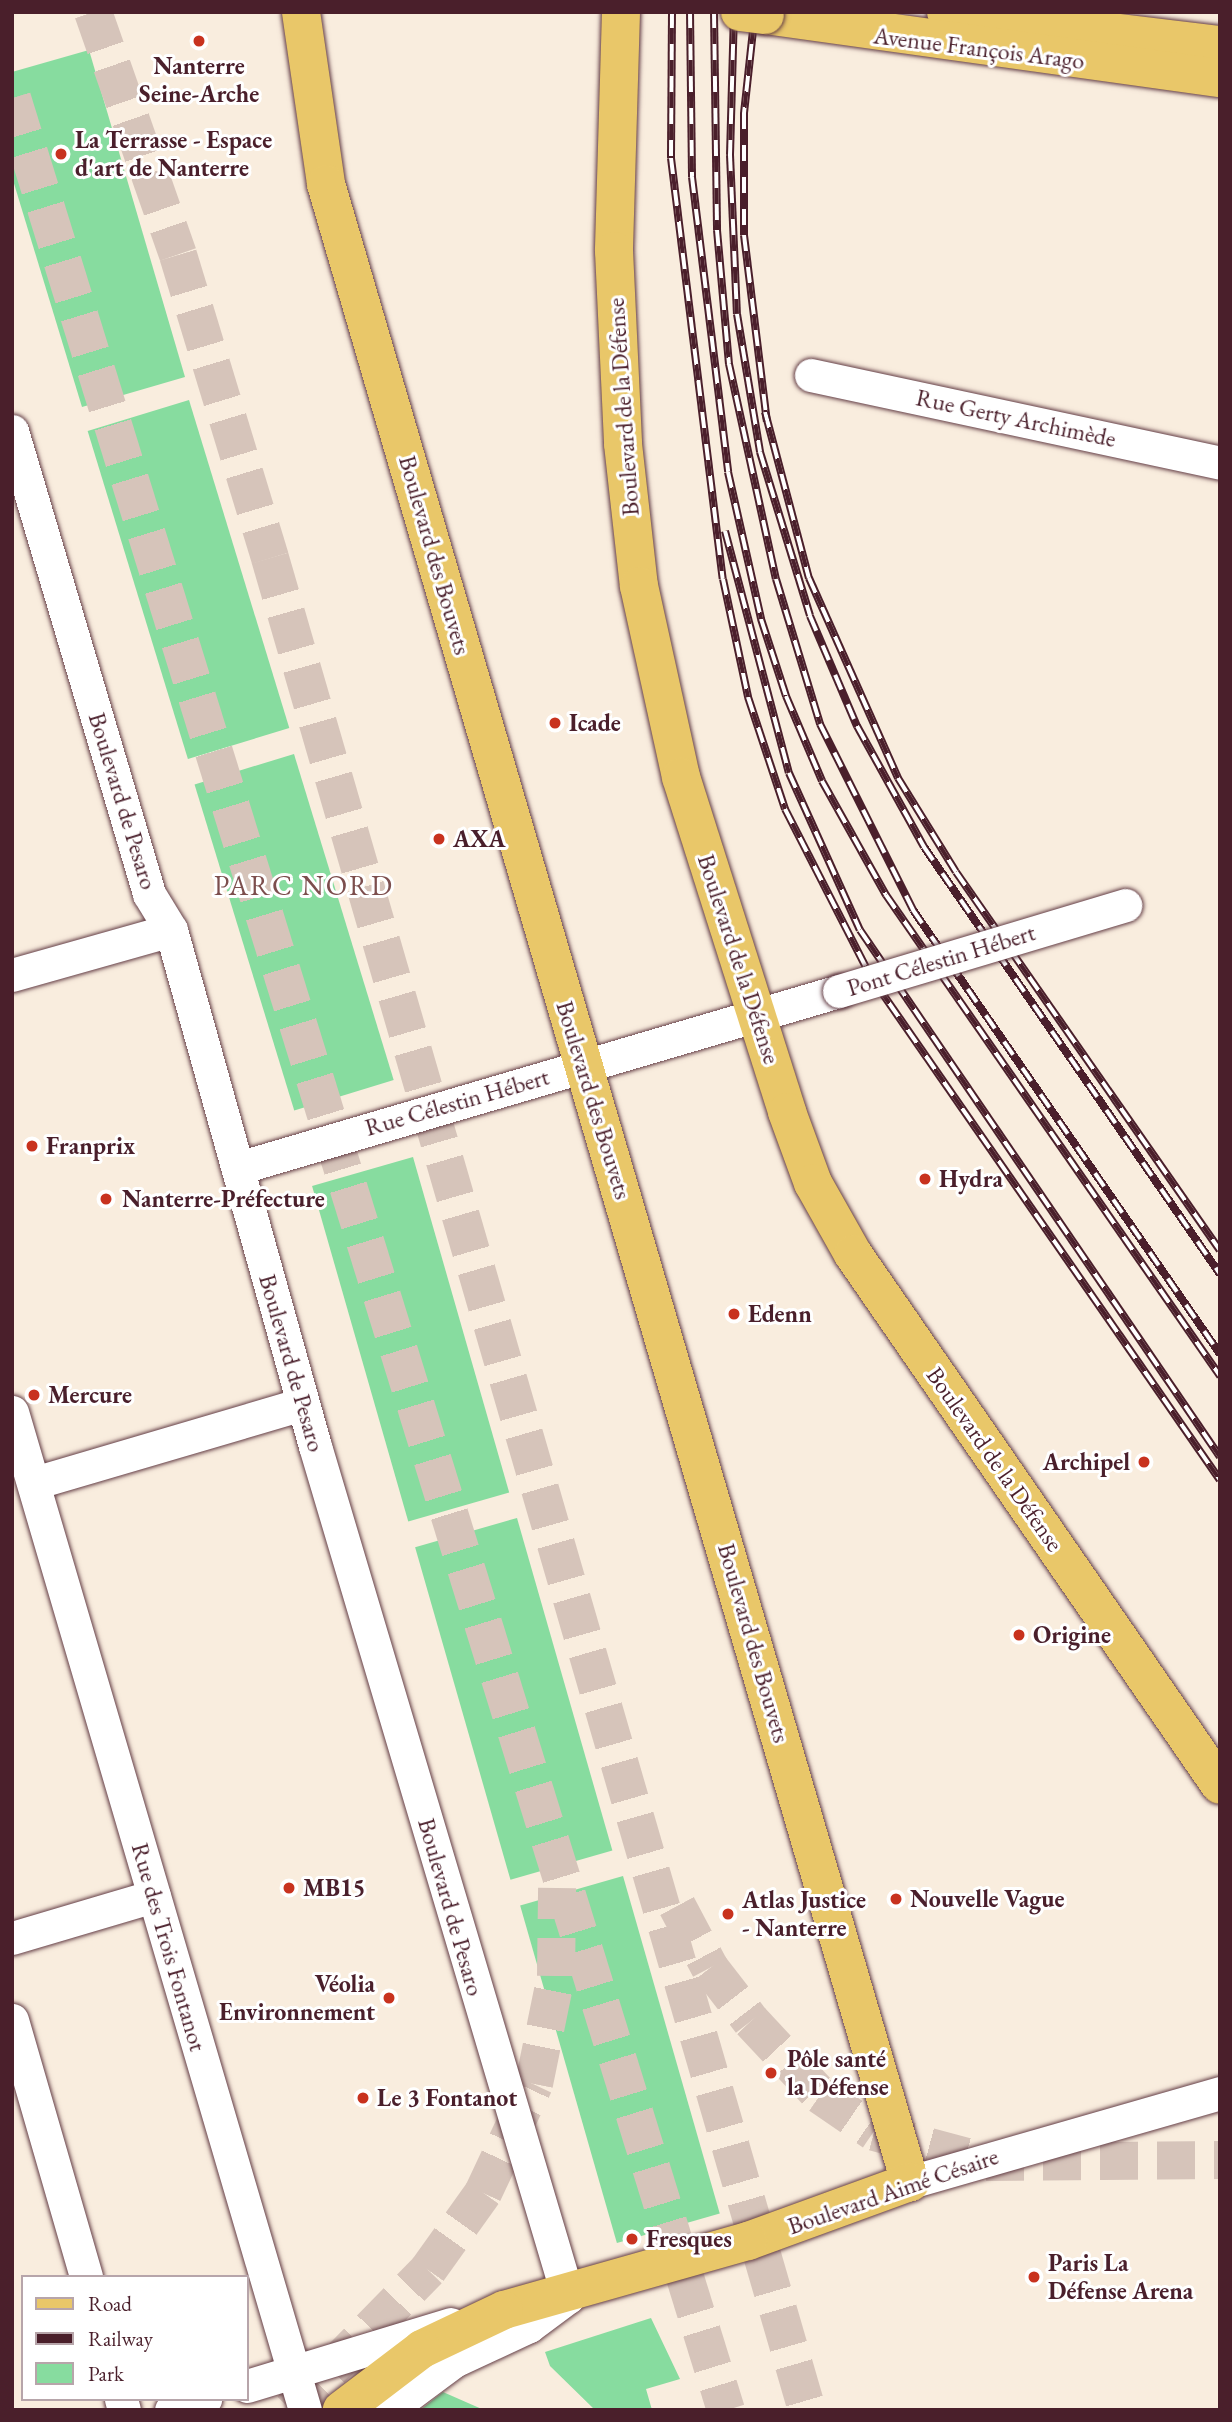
<!DOCTYPE html>
<meta charset="utf-8">
<style>
body{margin:0}
#map{position:relative;width:1232px;height:2422px;overflow:hidden;background:#f9edde;font-family:"EB Garamond",serif}
div>[style]{position:absolute}
.green>*{inset:0;background:#87dc9f;transform-origin:0 0}
.highway-tunnel>*{height:38px;margin-top:-19px;transform-origin:0;background:repeating-linear-gradient(90deg,#d6c4ba 0 38px,transparent 0 57px)}
.roads{filter:drop-shadow(0 0 2px #643e46) drop-shadow(0 0 2px #643e46)}
.minor>*{height:33px;margin:-16.5px;padding:0 16.5px;transform-origin:16.5px;border-radius:16.5px;background:#fff}
.major>*{height:38px;margin:-19px;padding:0 19px;transform-origin:19px;border-radius:19px;background:#e9c769}
.rail>*{height:8px;margin-top:-4px;transform-origin:0;background:repeating-linear-gradient(90deg,#fff 0 16px,#4a1f2b 0 32px);box-sizing:border-box;border-block:2px solid #4a1f2b}
.bridges{filter:drop-shadow(0 0 2px #643e46) drop-shadow(0 0 2px #643e46)}
.minor-bridge>*{height:33px;margin:-16.5px;padding:0 16.5px;transform-origin:16.5px;border-radius:16.5px;background:#fff}
.major-bridge>*{height:38px;margin:-19px;padding:0 19px;transform-origin:19px;border-radius:19px;background:#e9c769}
.dots>*{width:19px;height:19px;translate:-50% -50%;box-sizing:border-box;border:4px solid #fff;border-radius:50%}
span{translate:-50% -50%;white-space:nowrap;text-align:center;line-height:1.15;-webkit-text-stroke:6px #fff;paint-order:stroke}
.street-label{font-size:24px;color:#4a1f2b}
.poi-label{font-size:24px;color:#4a1f2b;font-weight:700}
.left{translate:0 -50%;text-align:left}
.right{translate:-100% -50%;text-align:right}
.quarter-label{font-size:28px;color:#7c4e4d;letter-spacing:2px}
.frame{position:absolute;inset:0;border:14px solid #4a1f2b;pointer-events:none}
.legend{position:absolute;left:21px;top:2275px;width:228px;height:126px;box-sizing:border-box;background:#fff;border:2px solid #b7a5aa;margin:0;padding:9px 12px;list-style:none;font-size:21px;color:#4a1f2b}
.legend li{display:flex;align-items:center;gap:14px;height:35px}
.legend b{width:35px;border:2px solid #b7a5aa}
</style>
<div id="map">
<div class="green">
<i style="clip-path:polygon(89px 50px,185px 377px,82px 407px,12px 177px,12px 72px)"></i>
<i style="left:189px;top:400px;width:343px;height:106px;rotate:73deg"></i>
<i style="left:294px;top:754px;width:341px;height:104px;rotate:73deg"></i>
<i style="left:413px;top:1157px;width:349px;height:105px;rotate:74deg"></i>
<i style="left:517px;top:1518px;width:346px;height:106px;rotate:74deg"></i>
<i style="left:623px;top:1876px;width:351px;height:107px;rotate:74deg"></i>
<i style="clip-path:polygon(651px 2318px,680px 2379px,646px 2389px,652px 2410px,595px 2410px,550px 2366px,545px 2352px)"></i>
<i style="clip-path:polygon(443px 2392px,484px 2410px,420px 2410px)"></i>
</div>
<div class="highway-tunnel">
<i style="left:93px;top:12px;width:257px;rotate:70.7deg"></i>
<i style="left:178px;top:255px;width:317px;rotate:73.1deg"></i>
<i style="left:270px;top:558px;width:1928px;rotate:73.83deg"></i>
<i style="left:12px;top:98px;width:2420px;rotate:72.84deg"></i>
<i style="left:677px;top:1906px;width:70px;rotate:62deg"></i>
<i style="left:710px;top:1968px;width:67px;rotate:52.3deg"></i>
<i style="left:751px;top:2021px;width:101px;rotate:47deg"></i>
<i style="left:820px;top:2095px;width:65px;rotate:34.4deg"></i>
<i style="left:874px;top:2132px;width:116px;rotate:15deg"></i>
<i style="left:986px;top:2162px;width:234px;rotate:-0.5deg"></i>
<i style="left:291px;top:2410px;width:196px;rotate:-45.6deg"></i>
<i style="left:428px;top:2270px;width:95px;rotate:-54.5deg"></i>
<i style="left:483px;top:2193px;width:120px;rotate:-64.9deg"></i>
<i style="left:534px;top:2084px;width:110px;rotate:-78.5deg"></i>
<i style="left:556px;top:1976px;width:88px;rotate:-89.3deg"></i>
</div>
<div class="roads">
<div class="minor">
<i style="left:811px;top:375px;width:418px;rotate:12.1deg"></i>
<i style="left:12px;top:431px;width:483px;rotate:73.5deg"></i>
<i style="left:149px;top:894px;width:42px;rotate:58.6deg"></i>
<i style="left:171px;top:930px;width:536px;rotate:74.41deg"></i>
<i style="left:315px;top:1446px;width:888px;rotate:73.44deg"></i>
<i style="left:568px;top:2297px;width:49px;rotate:143.4deg"></i>
<i style="left:529px;top:2326px;width:83px;rotate:155deg"></i>
<i style="left:454px;top:2361px;width:82px;rotate:143.4deg"></i>
<i style="left:12px;top:975px;width:165px;rotate:-15.8deg"></i>
<i style="left:238px;top:1168px;width:627px;rotate:-16.41deg"></i>
<i style="left:12px;top:1412px;width:1040px;rotate:73.64deg"></i>
<i style="left:34px;top:1483px;width:280px;rotate:-16.4deg"></i>
<i style="left:12px;top:1938px;width:148px;rotate:-16.5deg"></i>
<i style="left:12px;top:2020px;width:267px;rotate:73.9deg"></i>
<i style="left:910px;top:2182px;width:323px;rotate:-16deg"></i>
<i style="left:247px;top:2386px;width:213px;rotate:-16.9deg"></i>
<i style="left:121px;top:2399px;width:11px;rotate:75deg"></i>
<i style="left:171px;top:2410px;width:36px;rotate:-18deg"></i>
</div>
<div class="major">
<i style="left:301px;top:12px;width:174px;rotate:81.7deg"></i>
<i style="left:326px;top:184px;width:2082px;rotate:73.71deg"></i>
<i style="left:910px;top:2182px;width:172px;rotate:160deg"></i>
<i style="left:748px;top:2241px;width:254px;rotate:164.2deg"></i>
<i style="left:504px;top:2310px;width:91px;rotate:154.6deg"></i>
<i style="left:422px;top:2349px;width:101px;rotate:142.7deg"></i>
<i style="left:621px;top:12px;width:239px;rotate:91.7deg"></i>
<i style="left:614px;top:251px;width:193px;rotate:87.3deg"></i>
<i style="left:623px;top:444px;width:143px;rotate:83.6deg"></i>
<i style="left:639px;top:586px;width:196px;rotate:77.6deg"></i>
<i style="left:681px;top:777px;width:351px;rotate:72.4deg"></i>
<i style="left:787px;top:1112px;width:76px;rotate:69.9deg"></i>
<i style="left:813px;top:1183px;width:81px;rotate:60.6deg"></i>
<i style="left:853px;top:1254px;width:645px;rotate:55.35deg"></i>
<i style="left:946px;top:12px;width:276px;rotate:6.9deg"></i>
<i style="left:765px;top:15px;width:459px;rotate:7.9deg"></i>
</div>
</div>
<div class="rail">
<i style="left:672px;top:12px;width:146px;rotate:90.4deg"></i>
<i style="left:671px;top:158px;width:424px;rotate:83deg"></i>
<i style="left:723px;top:579px;width:121px;rotate:78deg"></i>
<i style="left:748px;top:697px;width:118px;rotate:71.7deg"></i>
<i style="left:785px;top:809px;width:189px;rotate:62.9deg"></i>
<i style="left:871px;top:977px;width:612px;rotate:55.25deg"></i>
<i style="left:690px;top:12px;width:165px;rotate:89.3deg"></i>
<i style="left:692px;top:177px;width:297px;rotate:83deg"></i>
<i style="left:728px;top:472px;width:151px;rotate:77.3deg"></i>
<i style="left:761px;top:619px;width:81px;rotate:72deg"></i>
<i style="left:786px;top:696px;width:92px;rotate:67deg"></i>
<i style="left:822px;top:781px;width:131px;rotate:60.7deg"></i>
<i style="left:886px;top:895px;width:586px;rotate:55.22deg"></i>
<i style="left:714px;top:12px;width:218px;rotate:89.2deg"></i>
<i style="left:717px;top:230px;width:135px;rotate:84.9deg"></i>
<i style="left:729px;top:364px;width:220px;rotate:77.7deg"></i>
<i style="left:776px;top:579px;width:152px;rotate:73.1deg"></i>
<i style="left:820px;top:724px;width:208px;rotate:63.4deg"></i>
<i style="left:913px;top:910px;width:540px;rotate:55.34deg"></i>
<i style="left:734px;top:12px;width:143px;rotate:91.6deg"></i>
<i style="left:730px;top:155px;width:159px;rotate:87.5deg"></i>
<i style="left:737px;top:314px;width:140px;rotate:80.5deg"></i>
<i style="left:760px;top:452px;width:171px;rotate:73deg"></i>
<i style="left:810px;top:616px;width:120px;rotate:66.9deg"></i>
<i style="left:857px;top:726px;width:138px;rotate:61deg"></i>
<i style="left:924px;top:847px;width:520px;rotate:55.27deg"></i>
<i style="left:755px;top:12px;width:102px;rotate:96.2deg"></i>
<i style="left:744px;top:113px;width:122px;rotate:90deg"></i>
<i style="left:744px;top:235px;width:188px;rotate:83deg"></i>
<i style="left:765px;top:412px;width:172px;rotate:75.2deg"></i>
<i style="left:809px;top:578px;width:219px;rotate:66deg"></i>
<i style="left:898px;top:778px;width:110px;rotate:58.3deg"></i>
<i style="left:956px;top:872px;width:461px;rotate:55.1deg"></i>
<i style="left:725px;top:531px;width:250px;rotate:75.2deg"></i>
<i style="left:789px;top:773px;width:172px;rotate:65.7deg"></i>
<i style="left:860px;top:930px;width:638px;rotate:55.66deg"></i>
</div>
<div class="bridges">
<div class="minor-bridge">
<i style="left:839px;top:991px;width:299px;rotate:-16.7deg"></i>
</div>
<div class="major-bridge">
<i style="left:740px;top:12px;width:25px;rotate:7deg"></i>
</div>
</div>
<div class="dots">
<i style="left:199px;top:41px;background:#c8321e"></i>
<i style="left:61px;top:154px;background:#c8321e"></i>
<i style="left:555px;top:723px;background:#c8321e"></i>
<i style="left:439px;top:839px;background:#c8321e"></i>
<i style="left:32px;top:1146px;background:#c8321e"></i>
<i style="left:925px;top:1179px;background:#c8321e"></i>
<i style="left:106px;top:1199px;background:#c8321e"></i>
<i style="left:734px;top:1314px;background:#c8321e"></i>
<i style="left:34px;top:1395px;background:#c8321e"></i>
<i style="left:1144px;top:1462px;background:#c8321e"></i>
<i style="left:1019px;top:1635px;background:#c8321e"></i>
<i style="left:289px;top:1888px;background:#c8321e"></i>
<i style="left:896px;top:1899px;background:#c8321e"></i>
<i style="left:728px;top:1914px;background:#c8321e"></i>
<i style="left:389px;top:1998px;background:#c8321e"></i>
<i style="left:771px;top:2073px;background:#c8321e"></i>
<i style="left:363px;top:2098px;background:#c8321e"></i>
<i style="left:632px;top:2239px;background:#c8321e"></i>
<i style="left:1034px;top:2277px;background:#c8321e"></i>
</div>
<div class="street-label">
<span style="left:979px;top:48px;rotate:7deg">Avenue François Arago</span>
<span style="left:623px;top:407px;rotate:-94deg">Boulevard de la Défense</span>
<span style="left:1016px;top:418px;rotate:12deg">Rue Gerty Archimède</span>
<span style="left:435px;top:555px;rotate:74deg">Boulevard des Bouvets</span>
<span style="left:123px;top:801px;rotate:73deg">Boulevard de Pesaro</span>
<span style="left:739px;top:959px;rotate:72deg">Boulevard de la Défense</span>
<span style="left:941px;top:960px;rotate:-17deg">Pont Célestin Hébert</span>
<span style="left:594px;top:1100px;rotate:73deg">Boulevard des Bouvets</span>
<span style="left:457px;top:1102px;rotate:-16deg">Rue Célestin Hébert</span>
<span style="left:292px;top:1363px;rotate:74deg">Boulevard de Pesaro</span>
<span style="left:995px;top:1459px;rotate:55deg">Boulevard de la Défense</span>
<span style="left:754px;top:1643px;rotate:74deg">Boulevard des Bouvets</span>
<span style="left:451px;top:1907px;rotate:74deg">Boulevard de Pesaro</span>
<span style="left:169px;top:1947px;rotate:74deg">Rue des Trois Fontanot</span>
<span style="left:893px;top:2191px;rotate:-19deg">Boulevard Aimé Césaire</span>
</div>
<div class="poi-label">
<span style="left:199px;top:80px">Nanterre<br>Seine-Arche</span>
<span class="left" style="left:75px;top:154px">La Terrasse - Espace<br>d'art de Nanterre</span>
<span class="left" style="left:569px;top:723px">Icade</span>
<span class="left" style="left:453px;top:839px">AXA</span>
<span class="left" style="left:46px;top:1146px">Franprix</span>
<span class="left" style="left:939px;top:1179px">Hydra</span>
<span class="left" style="left:122px;top:1199px">Nanterre-Préfecture</span>
<span class="left" style="left:748px;top:1314px">Edenn</span>
<span class="left" style="left:48px;top:1395px">Mercure</span>
<span class="right" style="left:1130px;top:1462px">Archipel</span>
<span class="left" style="left:1033px;top:1635px">Origine</span>
<span class="left" style="left:303px;top:1888px">MB15</span>
<span class="left" style="left:910px;top:1899px">Nouvelle Vague</span>
<span class="left" style="left:742px;top:1914px">Atlas Justice<br>- Nanterre</span>
<span class="right" style="left:375px;top:1998px">Véolia<br>Environnement</span>
<span class="left" style="left:787px;top:2073px">Pôle santé<br>la Défense</span>
<span class="left" style="left:377px;top:2098px">Le 3 Fontanot</span>
<span class="left" style="left:646px;top:2239px">Fresques</span>
<span class="left" style="left:1048px;top:2277px">Paris La<br>Défense Arena</span>
</div>
<div class="quarter-label">
<span style="left:304px;top:885px">PARC NORD</span>
</div>
<div class="frame"></div>
<ul class="legend">
<li><b style="height:9px;background:#e9c769"></b>Road</li>
<li><b style="height:9px;background:#4a1f2b"></b>Railway</li>
<li><b style="height:19px;background:#87dc9f"></b>Park</li>
</ul>
</div>
